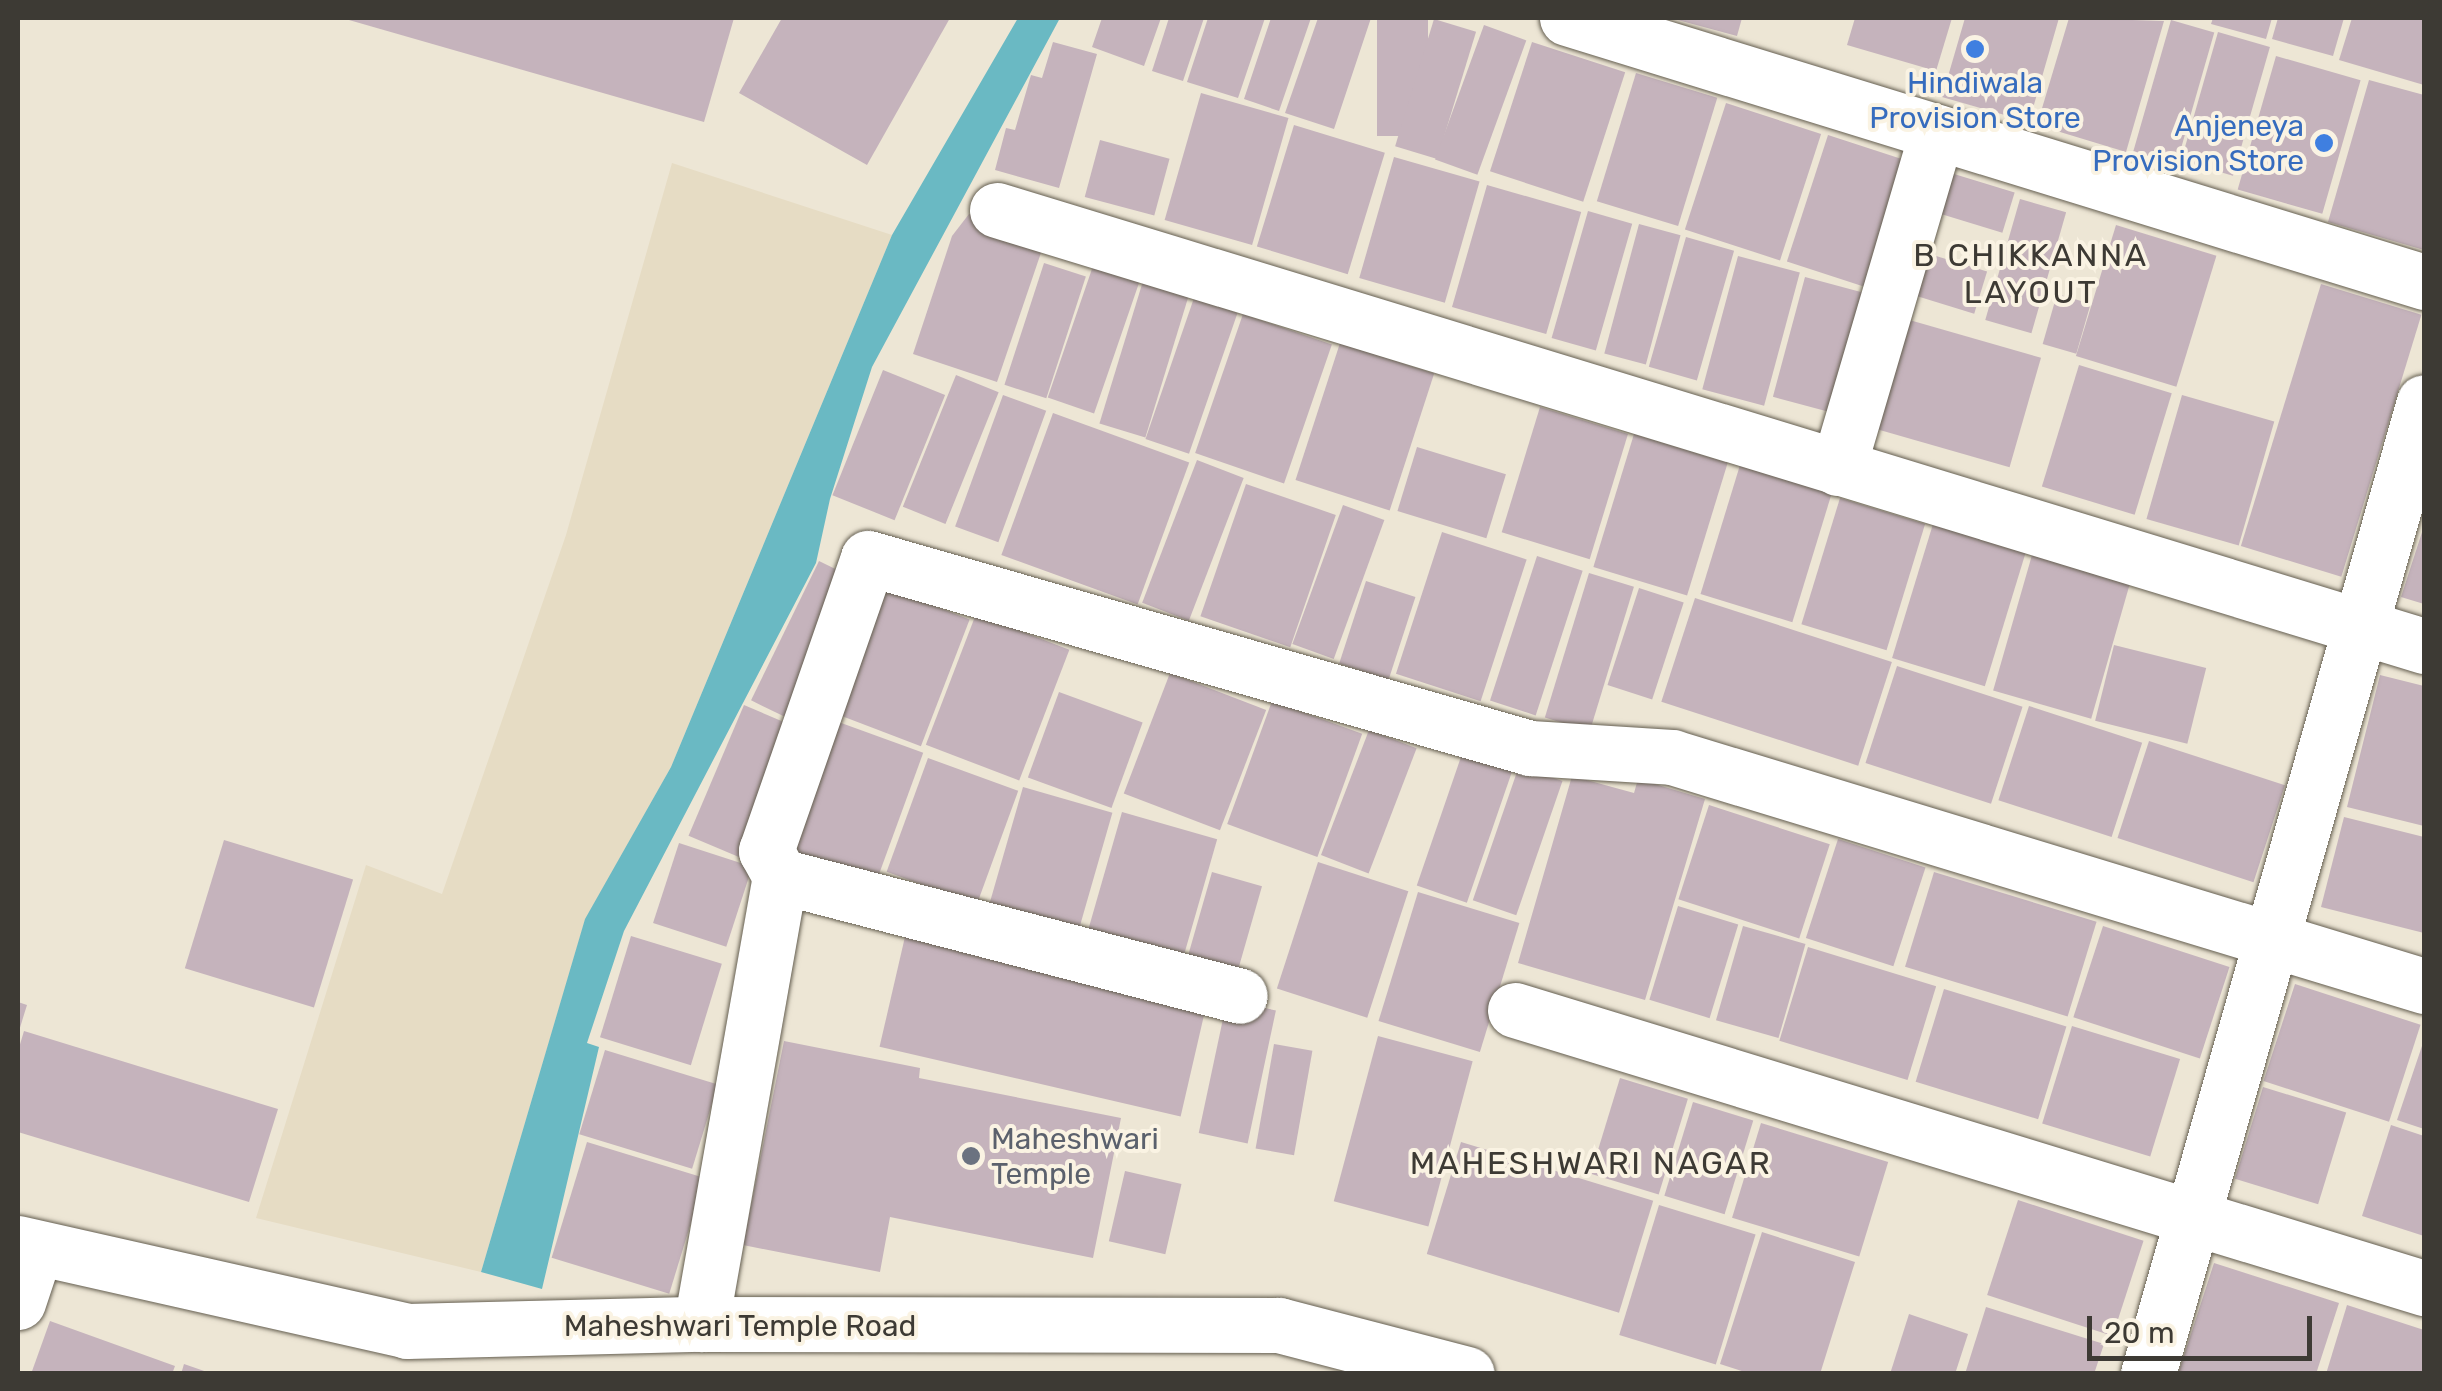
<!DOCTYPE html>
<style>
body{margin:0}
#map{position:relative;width:2442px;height:1391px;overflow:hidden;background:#ede6d5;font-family:Rubik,sans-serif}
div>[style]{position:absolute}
.built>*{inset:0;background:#e6dcc4}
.water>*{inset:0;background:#6ab9c3}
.building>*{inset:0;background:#c5b3bc;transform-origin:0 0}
.roads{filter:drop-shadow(0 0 2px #645e50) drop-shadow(0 0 2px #645e50)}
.minor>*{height:55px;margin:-27.5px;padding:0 27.5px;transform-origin:27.5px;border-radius:27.5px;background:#fff}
.dots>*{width:28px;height:28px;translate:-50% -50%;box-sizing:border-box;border:5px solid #faf3e3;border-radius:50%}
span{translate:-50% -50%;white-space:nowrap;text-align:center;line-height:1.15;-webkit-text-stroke:8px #faf3e3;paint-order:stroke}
.shop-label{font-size:30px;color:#366cbe}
.right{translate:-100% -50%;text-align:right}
.worship-label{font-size:30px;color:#5b616d}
.left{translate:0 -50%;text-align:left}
.street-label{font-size:30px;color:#3d3a34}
.neighbourhood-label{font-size:32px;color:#3d3a34;letter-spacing:2.5px}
.frame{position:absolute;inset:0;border:20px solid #3d3a34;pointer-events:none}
.scale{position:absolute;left:2087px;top:1316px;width:225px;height:45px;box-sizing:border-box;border:5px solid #3d3a34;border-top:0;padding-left:12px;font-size:30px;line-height:35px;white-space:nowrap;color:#3d3a34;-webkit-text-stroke:8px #faf3e3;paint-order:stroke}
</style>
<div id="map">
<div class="built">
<i style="clip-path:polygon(672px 163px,892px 235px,671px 767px,585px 920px,481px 1272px,256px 1218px,366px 865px,442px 894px,566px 535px)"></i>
</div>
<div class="water">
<i style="clip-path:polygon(1018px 18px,1060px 18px,872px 367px,830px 499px,816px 563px,624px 931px,587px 1043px,599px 1047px,542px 1289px,481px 1272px,585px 919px,671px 767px,892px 235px)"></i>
</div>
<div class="building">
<i style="clip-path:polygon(342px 18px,734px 18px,704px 122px)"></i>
<i style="clip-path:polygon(782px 18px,950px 18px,867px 165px,739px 93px)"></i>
<i style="clip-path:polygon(1102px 18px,1161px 18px,1144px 66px,1092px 47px)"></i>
<i style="clip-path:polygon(1169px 18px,1204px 18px,1183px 81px,1152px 71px)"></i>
<i style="clip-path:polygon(1208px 18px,1265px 18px,1238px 98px,1187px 82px)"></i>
<i style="clip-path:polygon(1271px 18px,1311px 18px,1279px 111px,1244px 99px)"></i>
<i style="clip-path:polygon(1318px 18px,1371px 18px,1334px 129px,1285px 113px)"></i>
<i style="left:1377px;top:18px;width:51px;height:118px"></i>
<i style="clip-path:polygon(1855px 18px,1952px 18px,1936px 71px,1847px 45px)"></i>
<i style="clip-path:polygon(1965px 18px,2059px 18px,2029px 122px,1942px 97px)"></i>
<i style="clip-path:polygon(2069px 18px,2164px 21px,2126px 152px,2037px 125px)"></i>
<i style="clip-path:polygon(2213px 18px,2272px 18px,2266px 39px,2211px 24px)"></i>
<i style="clip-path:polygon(2278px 18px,2344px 18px,2333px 56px,2272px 39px)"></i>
<i style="clip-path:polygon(2352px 18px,2424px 18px,2424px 85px,2339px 60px)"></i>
<i style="left:1434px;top:19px;width:44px;height:133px;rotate:17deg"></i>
<i style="clip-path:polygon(1674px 19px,1674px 18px,1742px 18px,1737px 36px)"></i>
<i style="left:2171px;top:20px;width:45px;height:139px;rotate:16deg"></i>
<i style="left:1484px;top:25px;width:45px;height:143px;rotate:20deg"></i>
<i style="left:2218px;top:32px;width:54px;height:134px;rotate:16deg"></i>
<i style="clip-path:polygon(1053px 42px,1097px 54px,1059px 188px,995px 170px,1006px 128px,1015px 130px,1031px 75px,1042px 78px)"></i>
<i style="left:1532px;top:42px;width:98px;height:136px;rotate:18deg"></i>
<i style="left:2276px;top:56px;width:88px;height:139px;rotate:16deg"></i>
<i style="left:1636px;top:73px;width:85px;height:134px;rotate:17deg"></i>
<i style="clip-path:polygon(2369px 80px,2424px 95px,2424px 250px,2328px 222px)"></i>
<i style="left:1201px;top:93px;width:91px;height:132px;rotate:16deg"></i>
<i style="left:1726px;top:103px;width:100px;height:133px;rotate:18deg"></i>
<i style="left:1294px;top:125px;width:95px;height:127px;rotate:17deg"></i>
<i style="left:1828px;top:135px;width:96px;height:133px;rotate:18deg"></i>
<i style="left:1100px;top:140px;width:72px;height:59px;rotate:15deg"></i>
<i style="left:1394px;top:157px;width:89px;height:126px;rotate:16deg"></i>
<i style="left:1941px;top:170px;width:77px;height:42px;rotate:17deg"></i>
<i style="left:1487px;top:185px;width:98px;height:127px;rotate:16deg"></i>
<i style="left:2020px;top:199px;width:48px;height:126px;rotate:16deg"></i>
<i style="left:1588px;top:211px;width:46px;height:132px;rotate:16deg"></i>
<i style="clip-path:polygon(969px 214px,1046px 238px,997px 382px,913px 354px,952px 236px)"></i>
<i style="left:1639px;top:224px;width:43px;height:134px;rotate:15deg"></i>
<i style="left:2116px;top:225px;width:105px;height:137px;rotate:17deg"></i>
<i style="left:1686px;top:237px;width:50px;height:135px;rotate:16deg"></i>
<i style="left:1923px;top:252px;width:67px;height:44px;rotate:17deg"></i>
<i style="left:1738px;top:256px;width:64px;height:138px;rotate:15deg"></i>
<i style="left:1044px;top:263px;width:44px;height:128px;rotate:18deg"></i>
<i style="left:1093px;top:266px;width:49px;height:139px;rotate:19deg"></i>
<i style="left:1805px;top:277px;width:78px;height:124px;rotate:15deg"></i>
<i style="left:1143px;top:281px;width:48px;height:149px;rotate:17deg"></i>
<i style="left:2321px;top:284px;width:105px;height:274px;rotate:17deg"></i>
<i style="left:2057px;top:294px;width:35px;height:52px;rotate:16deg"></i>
<i style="left:1194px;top:298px;width:46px;height:149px;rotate:19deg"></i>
<i style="left:1243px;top:314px;width:94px;height:147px;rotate:19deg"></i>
<i style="left:1892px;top:315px;width:155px;height:114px;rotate:16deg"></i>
<i style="left:1340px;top:343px;width:99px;height:144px;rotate:18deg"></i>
<i style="left:2079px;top:365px;width:97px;height:127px;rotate:17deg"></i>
<i style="left:883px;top:370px;width:67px;height:135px;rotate:22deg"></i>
<i style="left:956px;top:375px;width:46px;height:142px;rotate:22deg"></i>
<i style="left:1003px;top:395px;width:46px;height:140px;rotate:20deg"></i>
<i style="left:2182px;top:395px;width:96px;height:129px;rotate:16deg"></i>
<i style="left:1540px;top:407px;width:92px;height:131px;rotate:17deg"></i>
<i style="left:1053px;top:413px;width:145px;height:151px;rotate:20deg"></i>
<i style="left:1634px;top:434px;width:98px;height:139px;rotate:17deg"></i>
<i style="left:1417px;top:447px;width:93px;height:67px;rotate:17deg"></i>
<i style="left:1197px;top:460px;width:50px;height:153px;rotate:21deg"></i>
<i style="left:1740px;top:465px;width:96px;height:135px;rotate:17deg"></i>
<i style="left:1246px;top:484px;width:95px;height:140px;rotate:19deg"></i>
<i style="left:1840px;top:498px;width:89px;height:132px;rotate:17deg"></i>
<i style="left:1343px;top:505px;width:44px;height:148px;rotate:20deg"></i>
<i style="left:1933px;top:524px;width:97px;height:140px;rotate:17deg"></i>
<i style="clip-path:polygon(2424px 526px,2424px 604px,2401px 597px)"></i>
<i style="left:1442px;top:532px;width:89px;height:149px;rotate:18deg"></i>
<i style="left:2032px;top:555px;width:102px;height:141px;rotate:16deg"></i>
<i style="left:1537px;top:556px;width:48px;height:152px;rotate:18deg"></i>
<i style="left:819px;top:561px;width:37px;height:155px;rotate:26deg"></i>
<i style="left:1589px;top:573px;width:47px;height:151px;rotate:17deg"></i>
<i style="left:1366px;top:581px;width:52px;height:87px;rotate:18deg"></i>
<i style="left:880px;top:585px;width:96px;height:136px;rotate:21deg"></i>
<i style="left:1639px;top:588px;width:47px;height:102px;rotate:18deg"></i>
<i style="left:1695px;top:598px;width:207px;height:109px;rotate:18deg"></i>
<i style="left:976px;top:614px;width:100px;height:140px;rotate:21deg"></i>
<i style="left:2114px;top:645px;width:95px;height:78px;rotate:14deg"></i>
<i style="left:1897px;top:666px;width:132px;height:102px;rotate:18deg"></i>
<i style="left:1170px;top:673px;width:103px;height:129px;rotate:21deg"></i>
<i style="clip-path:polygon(2380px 675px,2424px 686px,2424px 826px,2347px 807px)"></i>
<i style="left:1059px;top:692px;width:89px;height:91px;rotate:20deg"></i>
<i style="left:1272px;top:701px;width:96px;height:131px;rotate:20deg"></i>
<i style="left:744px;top:705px;width:56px;height:142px;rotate:23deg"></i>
<i style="left:2029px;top:706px;width:119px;height:99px;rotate:18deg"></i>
<i style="left:833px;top:720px;width:96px;height:137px;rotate:20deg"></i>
<i style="left:1369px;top:730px;width:51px;height:134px;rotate:21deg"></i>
<i style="left:2149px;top:741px;width:143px;height:102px;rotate:18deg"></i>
<i style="left:1462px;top:754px;width:53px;height:139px;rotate:19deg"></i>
<i style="left:928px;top:758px;width:96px;height:121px;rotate:20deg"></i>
<i style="left:1519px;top:766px;width:46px;height:142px;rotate:19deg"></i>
<i style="clip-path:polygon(1572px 776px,1634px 793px,1638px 779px,1705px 799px,1645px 1000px,1518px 963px)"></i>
<i style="left:1023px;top:787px;width:93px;height:133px;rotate:16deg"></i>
<i style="left:1709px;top:805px;width:127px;height:99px;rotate:18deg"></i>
<i style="left:1122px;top:812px;width:99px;height:134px;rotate:16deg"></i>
<i style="clip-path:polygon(2344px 817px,2424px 837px,2424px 933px,2321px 907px)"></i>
<i style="left:1838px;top:839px;width:92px;height:104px;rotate:18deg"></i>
<i style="left:224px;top:840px;width:135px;height:134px;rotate:17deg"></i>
<i style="left:679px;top:843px;width:77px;height:84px;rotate:18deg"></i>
<i style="left:1318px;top:862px;width:95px;height:133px;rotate:18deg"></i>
<i style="left:1212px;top:872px;width:52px;height:100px;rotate:16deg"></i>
<i style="left:1934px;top:872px;width:170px;height:99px;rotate:17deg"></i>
<i style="left:1418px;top:892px;width:106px;height:135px;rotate:17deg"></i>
<i style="left:1678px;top:906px;width:63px;height:98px;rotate:17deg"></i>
<i style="left:1743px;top:926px;width:65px;height:98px;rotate:16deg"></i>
<i style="left:2103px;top:926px;width:133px;height:96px;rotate:18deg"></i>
<i style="left:907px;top:928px;width:309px;height:122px;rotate:13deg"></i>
<i style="left:631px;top:936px;width:95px;height:106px;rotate:17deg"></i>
<i style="left:1808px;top:947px;width:134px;height:98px;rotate:17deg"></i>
<i style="left:2295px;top:984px;width:132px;height:102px;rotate:18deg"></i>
<i style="left:1944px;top:989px;width:128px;height:97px;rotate:17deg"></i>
<i style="left:1227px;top:1000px;width:50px;height:136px;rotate:12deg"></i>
<i style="clip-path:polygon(18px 1002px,27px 1005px,18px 1034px)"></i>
<i style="left:2072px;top:1026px;width:113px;height:102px;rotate:17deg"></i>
<i style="clip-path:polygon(24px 1031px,278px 1109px,249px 1202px,18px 1132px,18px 1051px)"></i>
<i style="left:1378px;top:1036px;width:98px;height:171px;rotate:15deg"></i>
<i style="clip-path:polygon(2424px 1040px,2424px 1129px,2397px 1120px)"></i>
<i style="clip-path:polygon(784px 1041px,920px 1068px,919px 1078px,1121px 1118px,1093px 1258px,890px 1217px,880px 1272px,743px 1245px)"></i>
<i style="left:1274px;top:1044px;width:39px;height:106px;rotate:10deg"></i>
<i style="left:605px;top:1050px;width:118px;height:88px;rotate:17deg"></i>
<i style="left:1620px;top:1078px;width:71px;height:100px;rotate:17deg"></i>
<i style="left:2263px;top:1087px;width:87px;height:96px;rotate:17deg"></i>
<i style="left:1693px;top:1102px;width:63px;height:98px;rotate:17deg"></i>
<i style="left:1761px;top:1123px;width:133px;height:99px;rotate:17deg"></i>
<i style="clip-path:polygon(2391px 1125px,2424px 1136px,2424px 1236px,2362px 1216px)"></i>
<i style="left:587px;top:1142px;width:123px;height:121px;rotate:17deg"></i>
<i style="left:1461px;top:1142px;width:201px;height:117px;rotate:17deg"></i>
<i style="left:1125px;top:1171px;width:58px;height:72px;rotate:13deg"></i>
<i style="left:2018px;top:1200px;width:132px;height:100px;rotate:18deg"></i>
<i style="left:1659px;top:1205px;width:101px;height:136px;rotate:17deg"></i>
<i style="clip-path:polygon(1762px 1232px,1855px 1262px,1820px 1374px,1751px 1374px,1720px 1364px)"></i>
<i style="clip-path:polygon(2214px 1263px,2339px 1303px,2316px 1374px,2178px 1374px)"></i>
<i style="clip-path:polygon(2347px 1305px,2424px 1330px,2424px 1374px,2326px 1374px)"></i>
<i style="clip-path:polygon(1986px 1307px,2104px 1344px,2094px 1374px,1965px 1374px)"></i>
<i style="clip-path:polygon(1909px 1314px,1968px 1334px,1955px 1374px,1890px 1374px)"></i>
<i style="clip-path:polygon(50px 1321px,175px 1366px,172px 1374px,31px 1374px)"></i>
<i style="clip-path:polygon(184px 1364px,210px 1373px,210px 1374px,181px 1374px)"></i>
</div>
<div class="roads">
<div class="minor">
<i style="left:1567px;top:18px;width:897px;rotate:17.12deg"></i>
<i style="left:997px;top:210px;width:1492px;rotate:16.99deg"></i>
<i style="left:1838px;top:468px;width:350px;rotate:-73.6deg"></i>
<i style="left:780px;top:876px;width:29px;rotate:-119deg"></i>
<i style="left:766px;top:851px;width:310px;rotate:-70.8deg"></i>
<i style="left:868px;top:558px;width:689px;rotate:16.01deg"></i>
<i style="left:1530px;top:748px;width:142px;rotate:3.6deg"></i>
<i style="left:1672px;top:757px;width:786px;rotate:16.94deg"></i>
<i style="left:1515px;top:1010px;width:951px;rotate:17.01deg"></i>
<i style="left:18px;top:1243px;width:399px;rotate:12.7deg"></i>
<i style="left:407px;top:1331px;width:294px;rotate:-1.4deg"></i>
<i style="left:701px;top:1324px;width:578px;rotate:0.1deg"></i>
<i style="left:1279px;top:1325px;width:194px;rotate:14.6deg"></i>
<i style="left:18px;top:1302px;width:57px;rotate:-71.6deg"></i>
<i style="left:701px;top:1324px;width:455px;rotate:-80deg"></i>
<i style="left:780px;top:876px;width:475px;rotate:14.6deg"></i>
<i style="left:2148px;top:1374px;width:1010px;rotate:-74.15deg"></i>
</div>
</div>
<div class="dots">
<i style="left:1975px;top:49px;background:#3f7fe0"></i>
<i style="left:2324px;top:143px;background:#3f7fe0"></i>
<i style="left:971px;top:1156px;background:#6b7280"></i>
</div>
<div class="shop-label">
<span style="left:1975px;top:100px">Hindiwala<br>Provision Store</span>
<span class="right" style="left:2304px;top:143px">Anjeneya<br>Provision Store</span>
</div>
<div class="worship-label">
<span class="left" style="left:991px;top:1156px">Maheshwari<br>Temple</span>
</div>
<div class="street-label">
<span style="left:740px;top:1326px">Maheshwari Temple Road</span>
</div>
<div class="neighbourhood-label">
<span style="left:2031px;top:274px">B CHIKKANNA<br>LAYOUT</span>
<span style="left:1591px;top:1163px">MAHESHWARI NAGAR</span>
</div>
<div class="frame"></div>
<div class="scale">20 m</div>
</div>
